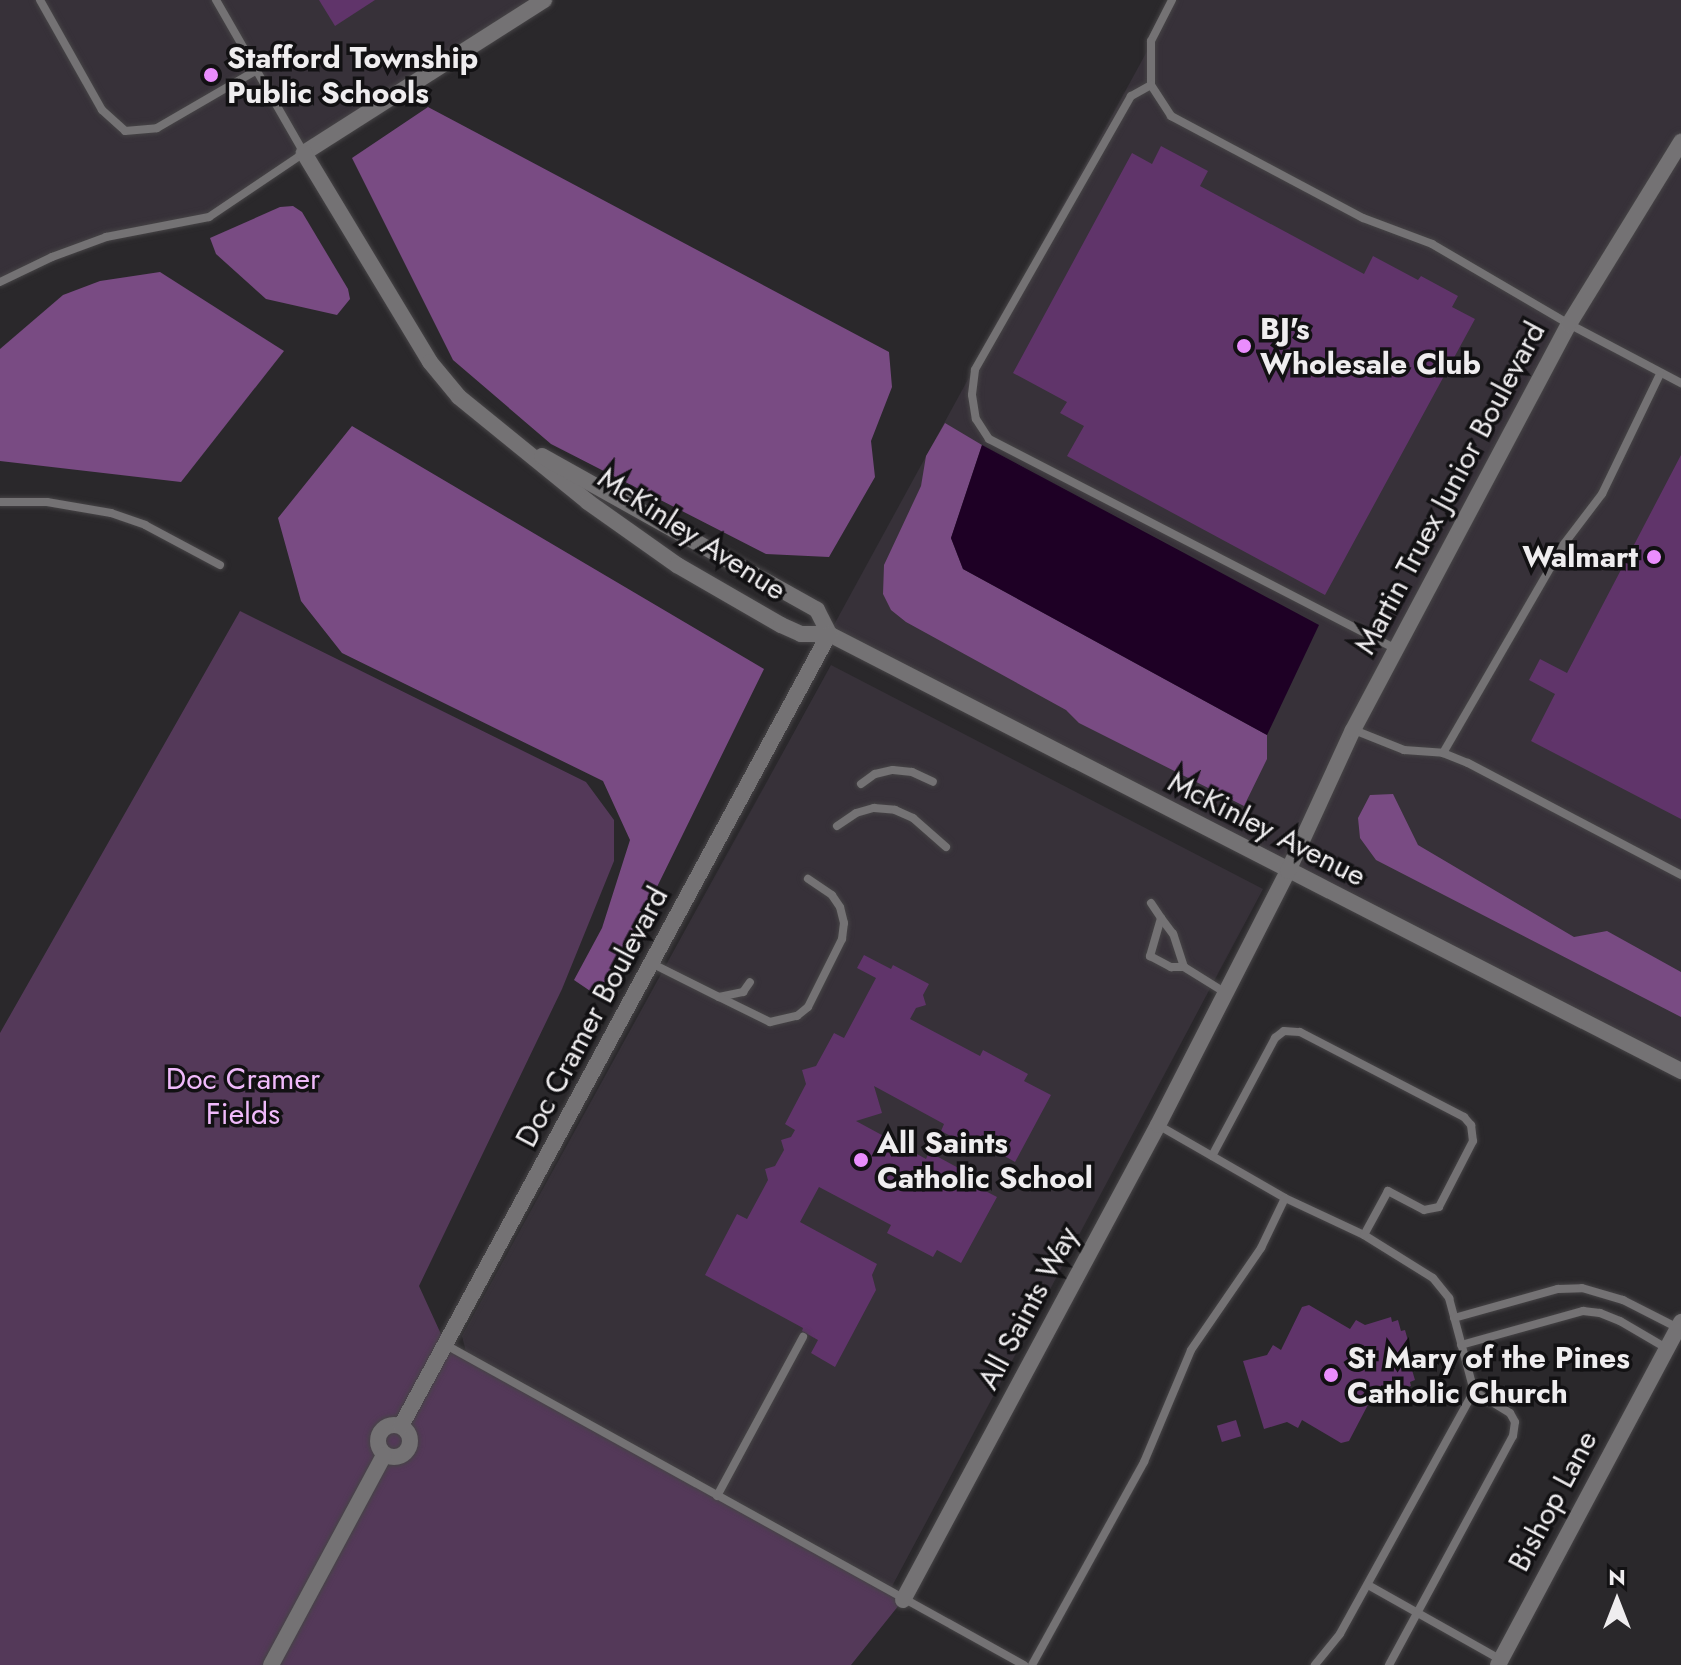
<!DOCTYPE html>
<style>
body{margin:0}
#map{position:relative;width:1681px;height:1665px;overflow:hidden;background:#2a282b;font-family:Jost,sans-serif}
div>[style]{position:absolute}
.built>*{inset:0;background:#373139}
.green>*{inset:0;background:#543959}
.forest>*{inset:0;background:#794b83}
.water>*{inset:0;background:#1e0025}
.building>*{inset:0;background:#60346a;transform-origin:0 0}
.roads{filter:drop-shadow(0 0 2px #464446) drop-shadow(0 0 2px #464446)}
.lane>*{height:8px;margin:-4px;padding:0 4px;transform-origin:4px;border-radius:4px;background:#747274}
.street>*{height:16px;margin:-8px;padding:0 8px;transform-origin:8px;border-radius:8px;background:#747274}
.street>.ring{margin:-8px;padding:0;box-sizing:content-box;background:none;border:16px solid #747274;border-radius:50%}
.dots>*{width:22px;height:22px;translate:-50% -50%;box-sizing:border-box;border:4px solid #121113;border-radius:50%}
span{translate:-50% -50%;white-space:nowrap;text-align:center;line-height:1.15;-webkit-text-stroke:7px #121113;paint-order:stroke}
.poi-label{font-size:30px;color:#efedef;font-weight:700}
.left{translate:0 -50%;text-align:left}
.right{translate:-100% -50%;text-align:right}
.street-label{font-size:30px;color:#efedef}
.park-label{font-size:30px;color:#f0bafb}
.north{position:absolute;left:1577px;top:1561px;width:80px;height:80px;-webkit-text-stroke:6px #121113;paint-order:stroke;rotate:0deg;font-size:22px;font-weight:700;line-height:32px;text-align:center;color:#efedef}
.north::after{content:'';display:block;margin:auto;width:28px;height:36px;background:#efedef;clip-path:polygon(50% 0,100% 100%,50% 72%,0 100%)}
</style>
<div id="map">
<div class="built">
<i style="clip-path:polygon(0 0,542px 0,209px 217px,72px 249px,0 284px)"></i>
<i style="clip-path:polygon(1175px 0,1681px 0,1681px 1074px,829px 634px)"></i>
<i style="clip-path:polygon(831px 665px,1263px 889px,889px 1592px,467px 1356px,462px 1336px)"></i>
</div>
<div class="green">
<i style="clip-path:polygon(240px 611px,586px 782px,614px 820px,614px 861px,562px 989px,419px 1286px,446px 1345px,903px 1600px,851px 1665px,0 1665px,0 1033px)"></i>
</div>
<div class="forest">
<i style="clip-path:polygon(428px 107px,889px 352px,892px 387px,871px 441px,875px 477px,829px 557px,766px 554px,551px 444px,453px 360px,352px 158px)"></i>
<i style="clip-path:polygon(293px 206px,302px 212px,348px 289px,350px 299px,337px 315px,266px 299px,216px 254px,210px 238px,280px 207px)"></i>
<i style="clip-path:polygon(160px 272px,284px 351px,181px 482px,0 461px,0 349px,63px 295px,100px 281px)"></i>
<i style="clip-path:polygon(945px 423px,982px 445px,951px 538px,963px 569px,1267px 735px,1267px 759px,1244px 806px,1079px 723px,1066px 710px,906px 622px,891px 610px,883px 594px,884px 565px,921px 486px,926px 456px)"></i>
<i style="clip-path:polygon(352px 426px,764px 669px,602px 999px,574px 980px,602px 928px,630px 840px,603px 781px,342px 653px,301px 601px,278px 518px)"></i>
<i style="clip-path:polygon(1393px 794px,1418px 845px,1574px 937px,1607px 931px,1681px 972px,1681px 1017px,1376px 860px,1360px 838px,1358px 818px,1370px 795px)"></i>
</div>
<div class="water">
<i style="clip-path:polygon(982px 445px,1319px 625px,1267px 735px,963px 569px,951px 538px)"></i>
</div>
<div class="building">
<i style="clip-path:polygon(319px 0,375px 0,335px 26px)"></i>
<i style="clip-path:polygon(1161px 146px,1208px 171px,1200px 186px,1364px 274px,1373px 256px,1418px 280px,1421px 276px,1458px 296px,1452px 307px,1475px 319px,1325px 595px,1067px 456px,1084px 426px,1060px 413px,1067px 402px,1013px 373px,1132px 153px,1152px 164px)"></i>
<i style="clip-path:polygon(1681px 455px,1681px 819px,1531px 741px,1555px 694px,1529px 680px,1540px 659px,1567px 673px)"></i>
<i style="clip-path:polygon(864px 955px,891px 969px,893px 965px,929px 984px,923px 995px,926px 1005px,916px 1008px,910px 1019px,980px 1056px,983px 1050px,1028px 1074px,1024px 1081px,1051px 1095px,1015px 1162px,989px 1147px,985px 1154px,941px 1131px,944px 1124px,874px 1086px,882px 1113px,856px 1121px,926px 1159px,929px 1152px,975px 1177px,972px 1184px,997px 1197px,961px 1263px,937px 1250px,933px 1257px,887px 1233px,891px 1225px,819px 1187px,800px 1222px,877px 1264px,872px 1275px,876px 1290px,835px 1367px,811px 1353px,818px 1340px,802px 1331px,803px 1328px,705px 1275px,737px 1214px,747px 1219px,768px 1180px,765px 1169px,775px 1166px,784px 1150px,781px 1140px,791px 1137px,795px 1130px,785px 1124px,806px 1084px,802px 1070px,816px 1066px,834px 1033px,844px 1038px,876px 978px,857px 968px)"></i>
<i style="clip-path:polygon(1309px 1305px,1350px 1329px,1356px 1320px,1365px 1325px,1391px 1317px,1392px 1322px,1398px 1320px,1401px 1331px,1405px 1330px,1416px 1369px,1412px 1370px,1415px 1380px,1410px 1382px,1411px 1386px,1385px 1394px,1380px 1404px,1371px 1399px,1349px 1441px,1341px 1443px,1302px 1420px,1298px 1428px,1287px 1422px,1264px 1429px,1243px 1361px,1267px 1355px,1273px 1345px,1281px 1350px,1302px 1307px)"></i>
<i style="left:1236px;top:1420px;width:17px;height:20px;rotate:73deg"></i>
</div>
<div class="roads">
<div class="lane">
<i style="left:40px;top:0;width:126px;rotate:60.6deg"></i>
<i style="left:102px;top:110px;width:31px;rotate:42deg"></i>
<i style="left:125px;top:131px;width:32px;rotate:-5deg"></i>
<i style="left:157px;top:128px;width:116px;rotate:-30.1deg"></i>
<i style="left:1172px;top:0;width:46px;rotate:117.1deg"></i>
<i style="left:1151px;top:41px;width:44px;rotate:90deg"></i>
<i style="left:1151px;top:85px;width:37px;rotate:57deg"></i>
<i style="left:1171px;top:116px;width:217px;rotate:28deg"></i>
<i style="left:1363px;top:218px;width:74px;rotate:20.6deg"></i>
<i style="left:1432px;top:244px;width:159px;rotate:30.3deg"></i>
<i style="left:1569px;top:324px;width:127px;rotate:27.8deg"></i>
<i style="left:1151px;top:85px;width:23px;rotate:151deg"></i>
<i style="left:1131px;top:96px;width:315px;rotate:119.7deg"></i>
<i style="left:975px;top:370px;width:25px;rotate:97deg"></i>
<i style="left:972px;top:395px;width:24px;rotate:81deg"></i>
<i style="left:976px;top:419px;width:24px;rotate:57deg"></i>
<i style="left:989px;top:439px;width:458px;rotate:27.3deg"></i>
<i style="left:0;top:282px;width:58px;rotate:-25.7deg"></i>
<i style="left:52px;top:257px;width:58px;rotate:-20.3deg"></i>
<i style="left:106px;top:237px;width:105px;rotate:-11deg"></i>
<i style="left:209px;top:217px;width:115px;rotate:-34deg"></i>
<i style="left:304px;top:153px;width:177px;rotate:-119.9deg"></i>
<i style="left:0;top:502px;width:47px"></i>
<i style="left:47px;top:502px;width:65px;rotate:9.8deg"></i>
<i style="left:111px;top:513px;width:36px;rotate:19deg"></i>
<i style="left:145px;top:525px;width:85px;rotate:28.1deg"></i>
<i style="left:1354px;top:730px;width:54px;rotate:21.8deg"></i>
<i style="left:1404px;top:750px;width:39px;rotate:4deg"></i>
<i style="left:1443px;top:753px;width:27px;rotate:22deg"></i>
<i style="left:1468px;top:763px;width:241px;rotate:27.7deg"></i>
<i style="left:1443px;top:753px;width:241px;rotate:-59.9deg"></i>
<i style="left:1564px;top:544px;width:63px;rotate:-52.8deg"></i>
<i style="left:1602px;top:494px;width:133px;rotate:-64.2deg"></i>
<i style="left:861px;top:784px;width:17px;rotate:-36deg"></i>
<i style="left:875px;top:774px;width:18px;rotate:-13deg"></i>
<i style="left:893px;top:770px;width:19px;rotate:6deg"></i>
<i style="left:912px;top:772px;width:23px;rotate:25deg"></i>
<i style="left:837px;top:826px;width:23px;rotate:-34deg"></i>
<i style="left:856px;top:813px;width:19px;rotate:-16deg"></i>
<i style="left:874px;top:808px;width:21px;rotate:5deg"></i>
<i style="left:895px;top:810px;width:20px;rotate:24deg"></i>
<i style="left:913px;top:818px;width:44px;rotate:41.3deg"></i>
<i style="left:1151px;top:903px;width:18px;rotate:56deg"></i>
<i style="left:653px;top:964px;width:74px;rotate:26.6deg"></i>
<i style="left:719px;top:997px;width:25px;rotate:-12deg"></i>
<i style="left:743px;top:992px;width:12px;rotate:-55deg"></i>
<i style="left:1184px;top:967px;width:35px;rotate:-108deg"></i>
<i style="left:1173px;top:934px;width:20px;rotate:-127deg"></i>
<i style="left:1161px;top:918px;width:40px;rotate:106deg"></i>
<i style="left:1150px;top:956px;width:24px;rotate:28deg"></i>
<i style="left:1171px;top:967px;width:13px"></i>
<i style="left:1184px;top:967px;width:49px;rotate:31.8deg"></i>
<i style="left:719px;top:997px;width:57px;rotate:26.1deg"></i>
<i style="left:770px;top:1022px;width:28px;rotate:-13deg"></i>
<i style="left:797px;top:1016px;width:14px;rotate:-39deg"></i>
<i style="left:808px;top:1007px;width:76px;rotate:-63.4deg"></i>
<i style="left:842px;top:939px;width:16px;rotate:-83deg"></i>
<i style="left:844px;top:923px;width:16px;rotate:-104deg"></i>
<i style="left:840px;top:907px;width:14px;rotate:-124deg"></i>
<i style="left:832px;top:895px;width:29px;rotate:-146deg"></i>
<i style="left:1158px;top:1125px;width:146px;rotate:29.9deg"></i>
<i style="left:1285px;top:1198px;width:87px;rotate:25.1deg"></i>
<i style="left:1364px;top:1235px;width:81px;rotate:31.9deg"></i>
<i style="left:1433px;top:1278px;width:26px;rotate:51deg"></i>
<i style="left:1449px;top:1298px;width:96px;rotate:75deg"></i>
<i style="left:1474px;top:1391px;width:277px;rotate:118.9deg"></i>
<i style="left:1340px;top:1634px;width:40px;rotate:129deg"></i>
<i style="left:1212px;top:1156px;width:134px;rotate:-61.9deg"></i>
<i style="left:1275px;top:1038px;width:11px;rotate:-38deg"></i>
<i style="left:1284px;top:1031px;width:16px;rotate:4deg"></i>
<i style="left:1300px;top:1032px;width:185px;rotate:27.4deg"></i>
<i style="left:1464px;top:1117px;width:11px;rotate:49deg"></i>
<i style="left:1471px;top:1125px;width:16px;rotate:83deg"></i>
<i style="left:1473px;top:1141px;width:74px;rotate:117.3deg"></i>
<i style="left:1439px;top:1207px;width:15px;rotate:169deg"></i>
<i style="left:1424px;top:1210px;width:41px;rotate:-152.2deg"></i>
<i style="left:1388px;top:1191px;width:50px;rotate:118.6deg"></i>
<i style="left:1454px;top:1318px;width:108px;rotate:-15.6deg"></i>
<i style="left:1558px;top:1289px;width:24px;rotate:-2deg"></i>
<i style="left:1582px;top:1288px;width:43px;rotate:16.3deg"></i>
<i style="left:1623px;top:1300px;width:62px;rotate:27deg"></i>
<i style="left:446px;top:1345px;width:661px;rotate:28.97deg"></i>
<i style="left:1461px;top:1345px;width:127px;rotate:-15.6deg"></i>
<i style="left:1583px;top:1311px;width:17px;rotate:7deg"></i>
<i style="left:1600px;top:1313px;width:22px;rotate:22deg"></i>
<i style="left:1620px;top:1321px;width:53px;rotate:30.4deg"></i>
<i style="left:717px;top:1496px;width:181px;rotate:-61.6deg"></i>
<i style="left:1368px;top:1585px;width:153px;rotate:29.4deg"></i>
<i style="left:1032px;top:1665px;width:232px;rotate:-61.1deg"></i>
<i style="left:1144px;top:1462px;width:121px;rotate:-67.2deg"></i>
<i style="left:1191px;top:1350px;width:124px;rotate:-55.5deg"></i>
<i style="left:1261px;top:1248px;width:55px;rotate:-64.4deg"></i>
<i style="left:1389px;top:1665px;width:260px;rotate:-61.6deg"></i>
<i style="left:1513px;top:1436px;width:14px;rotate:-82deg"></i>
<i style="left:1515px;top:1422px;width:10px;rotate:-119deg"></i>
<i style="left:1510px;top:1413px;width:42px;rotate:-148.6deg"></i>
</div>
<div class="street">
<i style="left:544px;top:0;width:285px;rotate:147.5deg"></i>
<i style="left:304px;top:153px;width:244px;rotate:58.9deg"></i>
<i style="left:430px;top:362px;width:45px;rotate:50.4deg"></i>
<i style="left:459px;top:397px;width:166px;rotate:39.1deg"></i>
<i style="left:588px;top:502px;width:109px;rotate:35.3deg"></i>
<i style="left:677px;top:565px;width:120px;rotate:30deg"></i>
<i style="left:781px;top:625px;width:22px;rotate:24deg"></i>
<i style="left:801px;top:634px;width:28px"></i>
<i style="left:829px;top:634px;width:958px;rotate:27.15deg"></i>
<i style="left:542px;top:456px;width:315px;rotate:29.2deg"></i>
<i style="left:817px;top:610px;width:27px;rotate:63deg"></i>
<i class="ring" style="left:378px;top:1425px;width:16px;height:16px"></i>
<i style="left:401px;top:1426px;width:900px;rotate:-61.61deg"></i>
<i style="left:903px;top:1600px;width:539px;rotate:-61.77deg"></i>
<i style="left:1158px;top:1125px;width:285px;rotate:-62.9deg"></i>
<i style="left:1288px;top:871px;width:155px;rotate:-65.3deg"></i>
<i style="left:1353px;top:730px;width:460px;rotate:-62deg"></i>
<i style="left:1569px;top:324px;width:214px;rotate:-58.4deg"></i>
<i style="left:271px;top:1665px;width:238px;rotate:-61.7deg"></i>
<i style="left:1498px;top:1665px;width:389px;rotate:-61.9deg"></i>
</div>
</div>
<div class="dots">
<i style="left:211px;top:75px;background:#ea8dfd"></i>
<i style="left:1244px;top:346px;background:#ea8dfd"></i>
<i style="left:1654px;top:557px;background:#ea8dfd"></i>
<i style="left:861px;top:1160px;background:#ea8dfd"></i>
<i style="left:1331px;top:1375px;background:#ea8dfd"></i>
</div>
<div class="poi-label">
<span class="left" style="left:227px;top:75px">Stafford Township<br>Public Schools</span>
<span class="left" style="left:1260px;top:346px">BJ's<br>Wholesale Club</span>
<span class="right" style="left:1638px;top:557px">Walmart</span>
<span class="left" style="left:877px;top:1160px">All Saints<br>Catholic School</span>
<span class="left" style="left:1347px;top:1375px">St Mary of the Pines<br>Catholic Church</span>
</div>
<div class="street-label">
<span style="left:1450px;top:488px;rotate:-62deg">Martin Truex Junior Boulevard</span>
<span style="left:692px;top:534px;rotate:33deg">McKinley Avenue</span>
<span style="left:1267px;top:829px;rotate:27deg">McKinley Avenue</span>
<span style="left:592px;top:1017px;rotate:-62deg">Doc Cramer Boulevard</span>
<span style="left:1028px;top:1308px;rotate:-62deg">All Saints Way</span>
<span style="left:1553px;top:1501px;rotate:-62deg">Bishop Lane</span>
</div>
<div class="park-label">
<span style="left:243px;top:1096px">Doc Cramer<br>Fields</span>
</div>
<div class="north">N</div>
</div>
